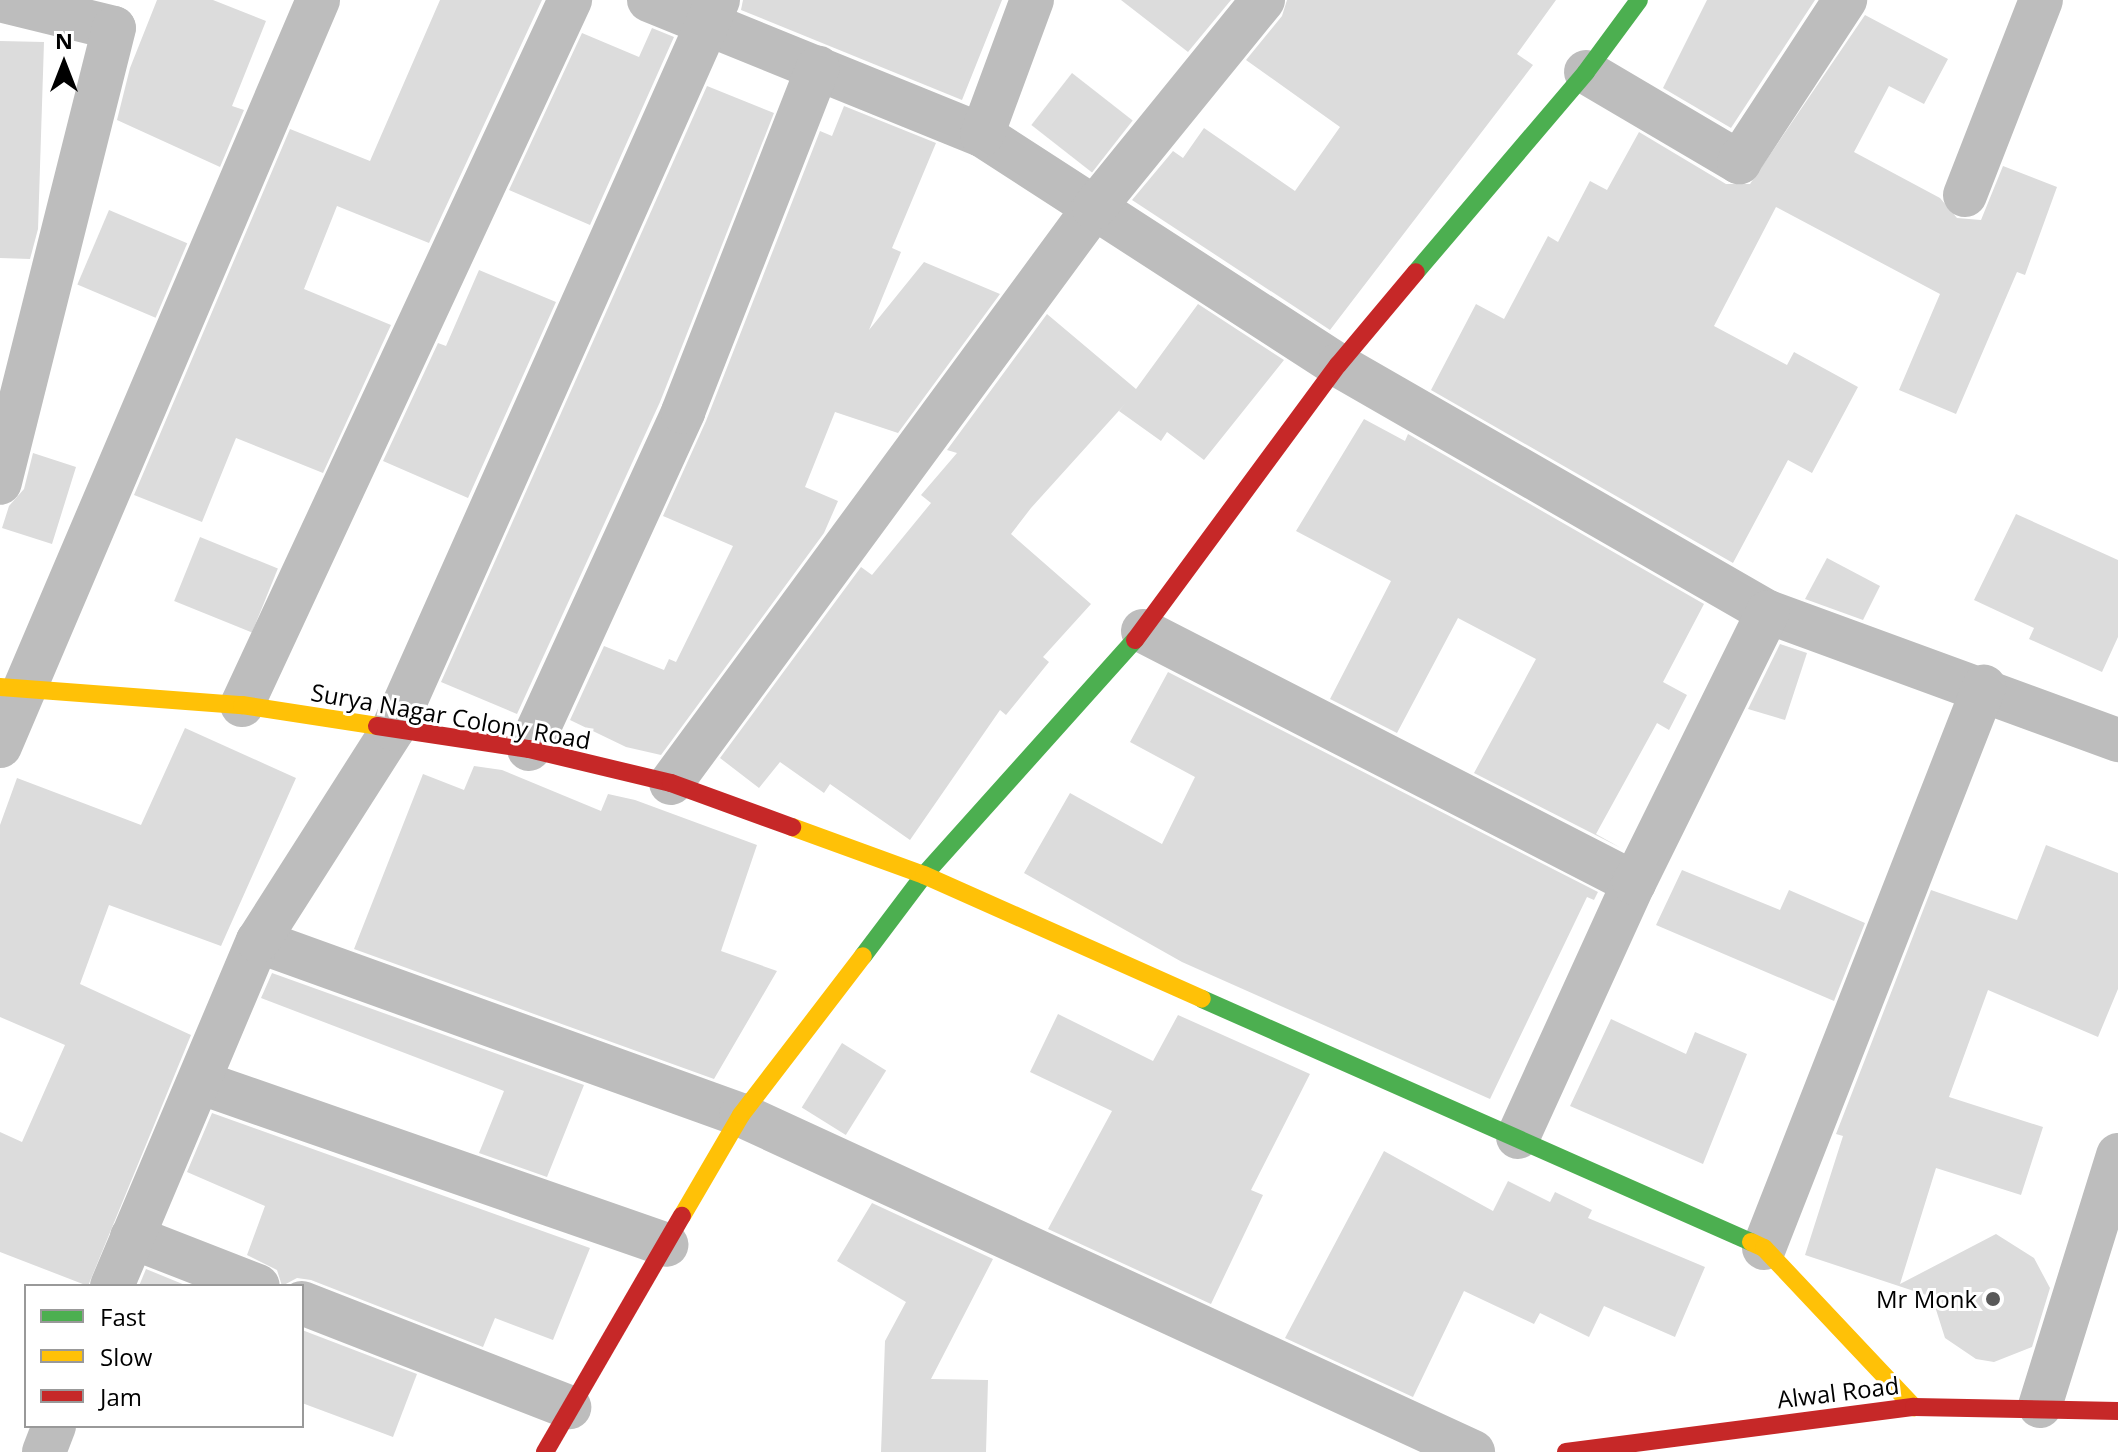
<!DOCTYPE html>
<style>
body{margin:0}
#map{position:relative;width:2118px;height:1452px;overflow:hidden;background:#fff;font-family:"Open Sans",sans-serif}
div>[style]{position:absolute}
.building>*{inset:0;background:#dcdcdc;transform-origin:0 0}
.street>*{height:44px;margin:-22px;padding:0 22px;transform-origin:22px;border-radius:22px;background:#bdbdbd}
.fast>*{height:18px;margin:-9px;padding:0 9px;transform-origin:9px;border-radius:9px;background:#4caf50}
.slow>*{height:18px;margin:-9px;padding:0 9px;transform-origin:9px;border-radius:9px;background:#ffc107}
.jam>*{height:18px;margin:-9px;padding:0 9px;transform-origin:9px;border-radius:9px;background:#c62828}
.dots>*{width:22px;height:22px;translate:-50% -50%;box-sizing:border-box;border:4px solid #fff;border-radius:50%}
span{translate:-50% -50%;white-space:nowrap;text-align:center;line-height:1.15;-webkit-text-stroke:6px #fff;paint-order:stroke}
.street-label{font-size:24px;color:#000}
.poi-label{font-size:24px;color:#000}
.right{translate:-100% -50%;text-align:right}
.legend{position:absolute;left:24px;top:1284px;width:280px;height:144px;box-sizing:border-box;background:#fff;border:2px solid #999;margin:0;padding:10px 14px;list-style:none;font-size:24px;color:#000}
.legend li{display:flex;align-items:center;gap:16px;height:40px}
.legend b{width:40px;border:2px solid #999}
.north{position:absolute;left:24px;top:24px;width:80px;height:80px;-webkit-text-stroke:6px #fff;paint-order:stroke;rotate:0deg;font-size:22px;font-weight:700;line-height:32px;text-align:center;color:#000}
.north::after{content:'';display:block;margin:auto;width:28px;height:36px;background:#000;clip-path:polygon(50% 0,100% 100%,50% 72%,0 100%)}
</style>
<div id="map">
<div class="building">
<i style="clip-path:polygon(157px 0,213px 0,266px 21px,232px 106px,244px 110px,220px 167px,117px 120px,130px 68px)"></i>
<i style="clip-path:polygon(440px 0,542px 0,429px 243px,337px 206px,304px 289px,391px 325px,323px 473px,236px 438px,202px 522px,134px 495px,290px 129px,370px 161px)"></i>
<i style="clip-path:polygon(743px 0,1002px 0,962px 100px,741px 10px)"></i>
<i style="clip-path:polygon(1121px 0,1231px 0,1188px 52px)"></i>
<i style="clip-path:polygon(1287px 0,1556px 0,1517px 54px,1533px 65px,1330px 330px,1132px 200px,1173px 151px,1183px 158px,1204px 128px,1295px 191px,1340px 127px,1246px 60px,1282px 16px)"></i>
<i style="clip-path:polygon(1707px 0,1815px 0,1731px 128px,1663px 88px)"></i>
<i style="clip-path:polygon(1865px 15px,1948px 59px,1924px 104px,1889px 86px,1854px 152px,1940px 198px,1957px 218px,1981px 220px,2003px 166px,2057px 187px,2025px 275px,2017px 272px,1956px 414px,1899px 390px,1940px 294px,1776px 207px,1714px 326px,1787px 365px,1794px 352px,1858px 387px,1812px 473px,1788px 460px,1733px 563px,1431px 390px,1476px 304px,1504px 319px,1548px 236px,1558px 242px,1590px 181px,1607px 190px,1639px 132px,1726px 184px,1750px 184px)"></i>
<i style="clip-path:polygon(652px 28px,674px 37px,590px 225px,509px 190px,582px 33px,639px 57px)"></i>
<i style="clip-path:polygon(0 41px,44px 42px,38px 229px,30px 259px,0 258px)"></i>
<i style="left:1072px;top:73px;width:77px;height:66px;rotate:38deg"></i>
<i style="clip-path:polygon(707px 86px,774px 113px,660px 402px,517px 714px,441px 682px)"></i>
<i style="clip-path:polygon(844px 106px,936px 143px,892px 248px,901px 252px,869px 330px,924px 262px,1000px 294px,898px 433px,835px 412px,805px 487px,838px 501px,824px 533px,661px 755px,626px 747px,570px 720px,604px 646px,664px 670px,669px 659px,676px 662px,733px 546px,663px 516px,706px 421px,820px 131px,832px 136px)"></i>
<i style="left:109px;top:210px;width:85px;height:81px;rotate:23deg"></i>
<i style="clip-path:polygon(479px 270px,556px 302px,468px 498px,383px 461px,438px 343px,446px 346px)"></i>
<i style="clip-path:polygon(1198px 304px,1284px 360px,1204px 460px,1167px 432px,1161px 441px,1119px 411px,1125px 404px,1031px 508px,1011px 534px,1091px 604px,1043px 657px,1049px 662px,1006px 715px,1000px 710px,910px 840px,830px 784px,824px 793px,780px 762px,759px 788px,720px 758px,861px 567px,872px 575px,931px 503px,921px 495px,957px 453px,947px 450px,1047px 314px,1136px 389px)"></i>
<i style="clip-path:polygon(1364px 419px,1405px 441px,1408px 434px,1704px 604px,1663px 682px,1687px 695px,1669px 730px,1657px 723px,1596px 834px,1621px 848px,1474px 773px,1536px 659px,1458px 618px,1397px 733px,1330px 699px,1391px 581px,1296px 531px)"></i>
<i style="clip-path:polygon(33px 453px,76px 467px,52px 544px,2px 528px,9px 506px,24px 489px)"></i>
<i style="clip-path:polygon(2016px 514px,2118px 560px,2118px 637px,2102px 672px,2029px 639px,2034px 628px,1974px 600px)"></i>
<i style="left:200px;top:537px;width:84px;height:69px;rotate:22deg"></i>
<i style="clip-path:polygon(1827px 558px,1880px 586px,1863px 620px,1805px 599px)"></i>
<i style="clip-path:polygon(1780px 644px,1807px 653px,1785px 720px,1748px 709px)"></i>
<i style="clip-path:polygon(1168px 672px,1598px 892px,1594px 900px,1587px 897px,1490px 1099px,1182px 962px,1024px 873px,1070px 793px,1162px 844px,1195px 777px,1130px 742px)"></i>
<i style="clip-path:polygon(185px 728px,296px 778px,221px 946px,109px 905px,80px 984px,191px 1035px,88px 1286px,0 1252px,0 1132px,22px 1142px,65px 1045px,0 1017px,0 825px,17px 778px,141px 825px)"></i>
<i style="clip-path:polygon(474px 766px,502px 770px,601px 811px,608px 794px,635px 800px,757px 845px,721px 951px,777px 971px,714px 1079px,354px 949px,423px 774px,464px 790px)"></i>
<i style="clip-path:polygon(2046px 845px,2118px 873px,2118px 989px,2098px 1037px,1988px 990px,1949px 1097px,2043px 1127px,2021px 1195px,1936px 1168px,1900px 1284px,1996px 1234px,2034px 1258px,2050px 1288px,2032px 1347px,1994px 1362px,1976px 1359px,1945px 1338px,1932px 1297px,1805px 1255px,1843px 1136px,1836px 1134px,1931px 890px,2017px 920px)"></i>
<i style="clip-path:polygon(1682px 870px,1780px 910px,1789px 890px,1865px 923px,1834px 1001px,1656px 925px)"></i>
<i style="clip-path:polygon(272px 973px,584px 1085px,547px 1177px,479px 1153px,504px 1091px,261px 998px)"></i>
<i style="clip-path:polygon(1058px 1014px,1153px 1061px,1178px 1015px,1310px 1074px,1251px 1190px,1263px 1195px,1211px 1304px,1048px 1229px,1112px 1111px,1030px 1072px)"></i>
<i style="clip-path:polygon(1611px 1019px,1686px 1054px,1695px 1032px,1747px 1054px,1703px 1164px,1570px 1106px)"></i>
<i style="left:842px;top:1043px;width:52px;height:76px;rotate:32deg"></i>
<i style="clip-path:polygon(212px 1113px,590px 1248px,553px 1340px,495px 1318px,483px 1347px,311px 1280px,297px 1278px,282px 1286px,277px 1270px,247px 1255px,265px 1206px,187px 1172px)"></i>
<i style="clip-path:polygon(1384px 1151px,1493px 1211px,1508px 1181px,1550px 1202px,1555px 1192px,1592px 1210px,1588px 1218px,1705px 1267px,1675px 1337px,1604px 1306px,1589px 1337px,1540px 1313px,1534px 1324px,1464px 1291px,1413px 1397px,1285px 1338px)"></i>
<i style="clip-path:polygon(872px 1203px,993px 1259px,931px 1379px,988px 1380px,986px 1452px,881px 1452px,885px 1341px,906px 1302px,837px 1261px)"></i>
<i style="clip-path:polygon(146px 1269px,185px 1285px,185px 1286px,139px 1286px)"></i>
<i style="clip-path:polygon(302px 1330px,417px 1374px,393px 1437px,302px 1403px)"></i>
</div>
<div class="street">
<i style="left:0;top:0;width:117px;rotate:13.8deg"></i>
<i style="left:114px;top:28px;width:469px;rotate:104.1deg"></i>
<i style="left:649px;top:0;width:359px;rotate:22.1deg"></i>
<i style="left:982px;top:135px;width:424px;rotate:32.9deg"></i>
<i style="left:1338px;top:365px;width:496px;rotate:29.9deg"></i>
<i style="left:1768px;top:612px;width:373px;rotate:20.1deg"></i>
<i style="left:1586px;top:72px;width:178px;rotate:30.5deg"></i>
<i style="left:1739px;top:162px;width:194px;rotate:-56.8deg"></i>
<i style="left:982px;top:135px;width:144px;rotate:-69.7deg"></i>
<i style="left:1965px;top:195px;width:209px;rotate:-68.7deg"></i>
<i style="left:1143px;top:631px;width:552px;rotate:27.17deg"></i>
<i style="left:242px;top:705px;width:778px;rotate:-65.05deg"></i>
<i style="left:0;top:746px;width:811px;rotate:-66.91deg"></i>
<i style="left:529px;top:749px;width:371px;rotate:-65.4deg"></i>
<i style="left:683px;top:412px;width:370px;rotate:-68.6deg"></i>
<i style="left:671px;top:783px;width:714px;rotate:-53.66deg"></i>
<i style="left:1094px;top:208px;width:268px;rotate:-50.9deg"></i>
<i style="left:258px;top:941px;width:513px;rotate:19.81deg"></i>
<i style="left:741px;top:1115px;width:806px;rotate:24.72deg"></i>
<i style="left:199px;top:1082px;width:495px;rotate:19.2deg"></i>
<i style="left:1518px;top:1137px;width:279px;rotate:-65.5deg"></i>
<i style="left:1634px;top:883px;width:302px;rotate:-63.7deg"></i>
<i style="left:132px;top:1237px;width:135px;rotate:21.3deg"></i>
<i style="left:1764px;top:1248px;width:603px;rotate:-68.59deg"></i>
<i style="left:112px;top:1286px;width:375px;rotate:-67.1deg"></i>
<i style="left:258px;top:941px;width:251px;rotate:-57.5deg"></i>
<i style="left:393px;top:729px;width:798px;rotate:-65.97deg"></i>
<i style="left:302px;top:1303px;width:287px;rotate:21.3deg"></i>
<i style="left:2040px;top:1406px;width:263px;rotate:-72.7deg"></i>
<i style="left:44px;top:1452px;width:28px;rotate:-69deg"></i>
</div>
<div class="fast">
<i style="left:1416px;top:272px;width:262px;rotate:-49.6deg"></i>
<i style="left:1586px;top:72px;width:89px;rotate:-53.6deg"></i>
<i style="left:863px;top:956px;width:101px;rotate:-53deg"></i>
<i style="left:924px;top:875px;width:316px;rotate:-48.1deg"></i>
<i style="left:1202px;top:999px;width:600px;rotate:23.88deg"></i>
</div>
<div class="slow">
<i style="left:0;top:687px;width:243px;rotate:4.3deg"></i>
<i style="left:242px;top:705px;width:137px;rotate:8.8deg"></i>
<i style="left:792px;top:827px;width:140px;rotate:20deg"></i>
<i style="left:924px;top:875px;width:304px;rotate:24deg"></i>
<i style="left:682px;top:1216px;width:117px;rotate:-59.7deg"></i>
<i style="left:741px;top:1115px;width:200px;rotate:-52.5deg"></i>
<i style="left:1751px;top:1242px;width:14px;rotate:25deg"></i>
<i style="left:1764px;top:1248px;width:219px;rotate:46.7deg"></i>
</div>
<div class="jam">
<i style="left:1135px;top:640px;width:342px;rotate:-53.6deg"></i>
<i style="left:1338px;top:365px;width:121px;rotate:-50deg"></i>
<i style="left:377px;top:726px;width:154px;rotate:8.6deg"></i>
<i style="left:529px;top:749px;width:146px;rotate:13.5deg"></i>
<i style="left:671px;top:783px;width:129px;rotate:20deg"></i>
<i style="left:545px;top:1452px;width:273px;rotate:-59.9deg"></i>
<i style="left:1566px;top:1452px;width:351px;rotate:-7.4deg"></i>
<i style="left:1914px;top:1407px;width:204px;rotate:1.1deg"></i>
</div>
<div class="dots">
<i style="left:1993px;top:1299px;background:#595959"></i>
</div>
<div class="street-label">
<span style="left:451px;top:716px;rotate:10deg">Surya Nagar Colony Road</span>
<span style="left:1838px;top:1392px;rotate:-7deg">Alwal Road</span>
</div>
<div class="poi-label">
<span class="right" style="left:1977px;top:1299px">Mr Monk</span>
</div>
<ul class="legend">
<li><b style="height:10px;background:#4caf50"></b>Fast</li>
<li><b style="height:10px;background:#ffc107"></b>Slow</li>
<li><b style="height:10px;background:#c62828"></b>Jam</li>
</ul>
<div class="north">N</div>
</div>
